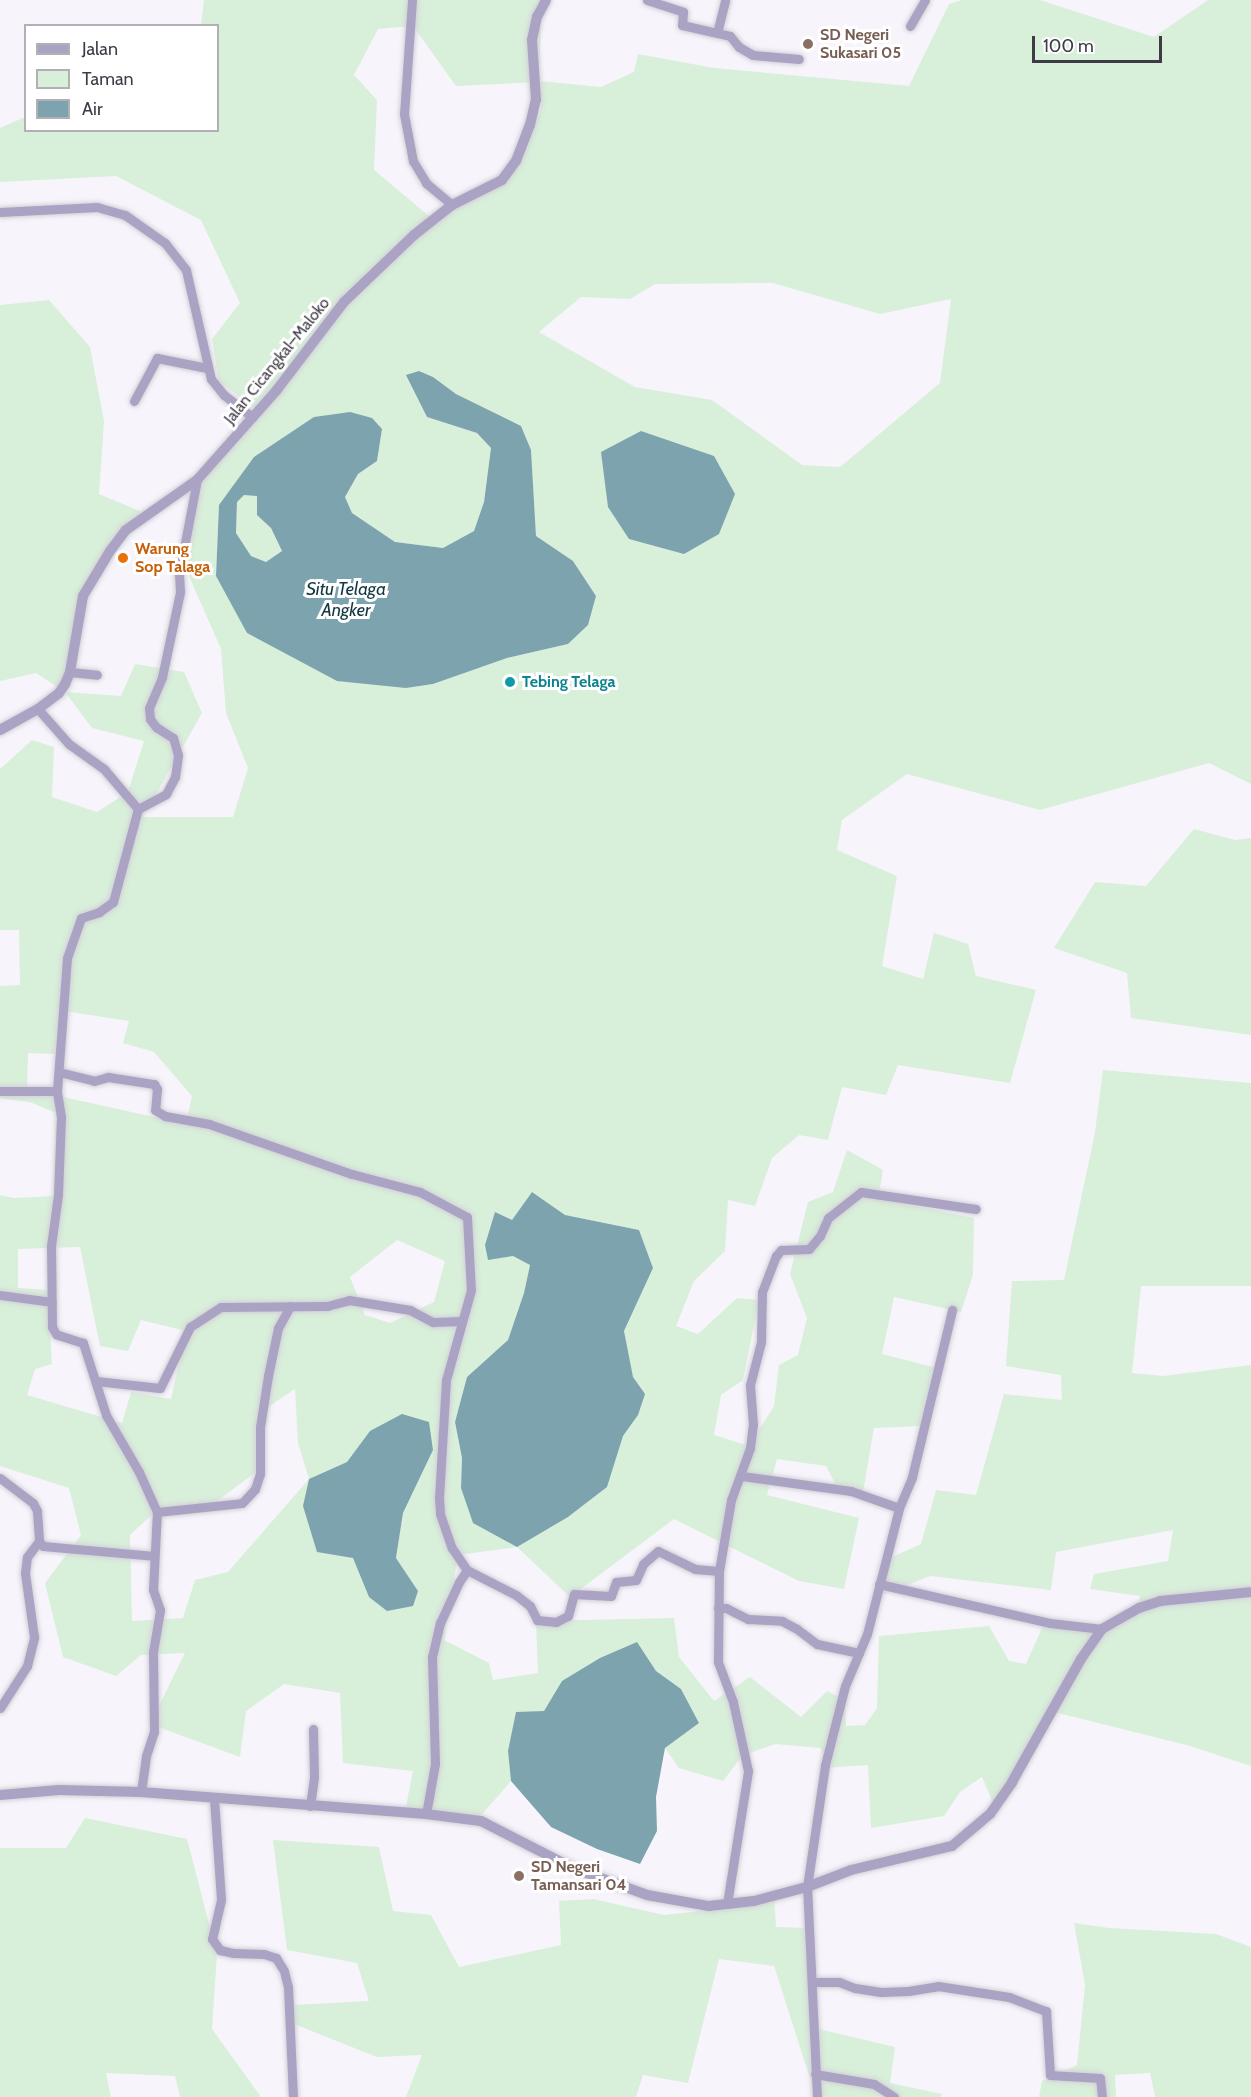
<!DOCTYPE html>
<meta charset="utf-8">
<style>
body{margin:0}
#map{position:relative;width:1251px;height:2097px;overflow:hidden;background:#f7f5fb;font-family:Cabin,sans-serif}
div>[style]{position:absolute}
.green>*{inset:0;background:#d8efda}
.water>*{inset:0;background:#7da3ae}
.roads{filter:drop-shadow(0 0 2px #d2d0d7) drop-shadow(0 0 2px #d2d0d7)}
.minor>*{height:9px;margin:-4.5px;padding:0 4.5px;transform-origin:4.5px;border-radius:4.5px;background:#aba3c4}
.tertiary>*{height:10px;margin:-5px;padding:0 5px;transform-origin:5px;border-radius:5px;background:#aba3c4}
.dots>*{width:16px;height:16px;translate:-50% -50%;box-sizing:border-box;border:3px solid #fff;border-radius:50%}
span{translate:-50% -50%;white-space:nowrap;text-align:center;line-height:1.15;-webkit-text-stroke:6px #fff;paint-order:stroke}
.education-label{font-size:16px;color:#785e54;font-weight:700}
.left{translate:0 -50%;text-align:left}
.street-label{font-size:16px;color:#3e3a46}
.food-label{font-size:16px;color:#c56008;font-weight:700}
.culture-label{font-size:16px;color:#0d838f;font-weight:700}
.water-label{font-size:18px;color:#133841;font-style:italic}
.legend{position:absolute;left:24px;top:24px;width:195px;height:108px;box-sizing:border-box;background:#fff;border:2px solid #b2b0b5;margin:0;padding:8px 10px;list-style:none;font-size:18px;color:#3e3a46}
.legend li{display:flex;align-items:center;gap:12px;height:30px}
.legend b{width:30px;border:2px solid #b2b0b5}
.scale{position:absolute;left:1032px;top:36px;width:130px;height:27px;box-sizing:border-box;border:3px solid #3e3a46;border-top:0;padding-left:8px;font-size:18px;line-height:21px;white-space:nowrap;color:#3e3a46;-webkit-text-stroke:4px #fff;paint-order:stroke}
</style>
<div id="map">
<div class="green">
<i style="clip-path:polygon(evenodd,204px 0,551px 0,541px 22px,539px 81px,601px 87px,634px 72px,638px 54px,714px 68px,909px 86px,949px 4px,962px 0,1040px 0,1154px 37px,1208px 0,1251px 0,1251px 784px,1209px 763px,1040px 810px,907px 774px,842px 820px,837px 850px,897px 876px,882px 966px,923px 979px,934px 933px,968px 944px,976px 976px,1036px 990px,1010px 1083px,898px 1065px,886px 1095px,842px 1087px,828px 1140px,799px 1135px,772px 1158px,755px 1206px,728px 1200px,725px 1251px,694px 1281px,676px 1326px,698px 1334px,737px 1298px,759px 1300px,743px 1380px,721px 1395px,714px 1435px,749px 1446px,774px 1406px,779px 1365px,798px 1355px,807px 1318px,790px 1274px,808px 1202px,833px 1192px,847px 1150px,883px 1170px,878px 1199px,974px 1218px,973px 1275px,961px 1312px,894px 1297px,882px 1354px,937px 1368px,922px 1426px,874px 1428px,863px 1492px,836px 1485px,826px 1466px,777px 1459px,767px 1495px,859px 1518px,844px 1589px,799px 1581px,674px 1519px,570px 1597px,517px 1547px,458px 1555px,444px 1640px,489px 1663px,493px 1680px,538px 1673px,536px 1621px,674px 1618px,679px 1657px,714px 1701px,750px 1677px,801px 1717px,827px 1691px,845px 1700px,846px 1726px,865px 1725px,877px 1708px,879px 1636px,989px 1626px,1009px 1661px,1026px 1664px,1045px 1621px,1116px 1628px,1136px 1615px,1140px 1596px,1090px 1589px,1094px 1574px,1168px 1561px,1173px 1530px,1056px 1552px,1051px 1590px,930px 1576px,879px 1596px,890px 1558px,921px 1544px,936px 1490px,976px 1495px,1004px 1394px,1062px 1400px,1061px 1375px,1006px 1366px,1012px 1281px,1064px 1280px,1095px 1132px,1103px 1070px,1251px 1083px,1251px 1286px,1141px 1286px,1132px 1373px,1163px 1376px,1251px 1365px,1251px 1766px,1190px 1746px,1054px 1712px,998px 1814px,982px 1777px,960px 1792px,944px 1816px,871px 1828px,868px 1765px,824px 1768px,821px 1748px,775px 1744px,742px 1756px,723px 1781px,679px 1768px,665px 1748px,699px 1723px,681px 1689px,656px 1671px,637px 1643px,562px 1681px,544px 1711px,508px 1751px,511px 1781px,477px 1820px,405px 1811px,413px 1771px,343px 1763px,340px 1693px,284px 1684px,246px 1711px,240px 1757px,150px 1724px,185px 1653px,141px 1655px,116px 1676px,63px 1657px,45px 1583px,81px 1535px,69px 1488px,0 1466px,0 1195px,14px 1198px,53px 1196px,56px 1113px,30px 1102px,0 1098px,0 986px,20px 985px,19px 930px,0 930px,0 769px,32px 740px,54px 747px,52px 797px,97px 812px,128px 792px,144px 741px,92px 728px,65px 692px,36px 673px,0 681px,0 305px,49px 300px,90px 347px,104px 421px,99px 494px,142px 512px,84px 596px,65px 692px,121px 696px,135px 664px,184px 672px,202px 713px,143px 817px,233px 817px,248px 768px,226px 713px,221px 649px,185px 567px,199px 481px,257px 410px,219px 381px,212px 339px,240px 303px,201px 220px,116px 176px,0 182px,0 128px,25px 117px,26px 130px,218px 130px,218px 26px,201px 25px,204px 0,413px 26px,456px 86px,539px 82px,541px 110px,509px 175px,435px 221px,374px 170px,377px 100px,354px 75px,378px 29px,413px 26px,204px 0,773px 283px,880px 314px,951px 299px,940px 383px,840px 467px,802px 465px,712px 400px,635px 387px,539px 332px,581px 297px,630px 299px,655px 284px,773px 283px,204px 0,419px 371px,433px 377px,456px 394px,521px 426px,531px 450px,536px 536px,573px 561px,596px 596px,588px 625px,568px 644px,507px 658px,433px 684px,406px 688px,216px 576px,219px 505px,382px 429px,377px 461px,358px 474px,345px 497px,352px 513px,395px 542px,443px 548px,474px 531px,484px 502px,491px 448px,477px 433px,427px 417px,407px 375px,419px 371px,204px 0,64px 1011px,129px 1021px,123px 1043px,154px 1052px,192px 1096px,186px 1124px,27px 1089px,28px 1053px,56px 1054px,64px 1011px,204px 0,532px 1192px,565px 1215px,639px 1230px,653px 1268px,624px 1331px,638px 1415px,623px 1436px,607px 1487px,568px 1517px,517px 1546px,461px 1488px,462px 1458px,455px 1422px,467px 1377px,508px 1340px,524px 1293px,530px 1264px,513px 1256px,488px 1260px,495px 1212px,512px 1220px,532px 1192px,204px 0,397px 1240px,445px 1261px,434px 1302px,390px 1323px,365px 1315px,350px 1277px,397px 1240px,204px 0,80px 1247px,100px 1346px,128px 1351px,141px 1320px,186px 1331px,171px 1399px,131px 1392px,122px 1423px,27px 1395px,35px 1369px,52px 1364px,48px 1290px,18px 1288px,18px 1249px,80px 1247px,204px 0,295px 1389px,298px 1443px,309px 1479px,228px 1572px,195px 1580px,183px 1618px,132px 1621px,130px 1535px,159px 1508px,205px 1510px,264px 1466px,262px 1411px,295px 1389px,204px 0,433px 1450px,403px 1513px,396px 1558px,418px 1591px,369px 1597px,353px 1557px,309px 1479px,347px 1462px,433px 1450px)"></i>
<i style="clip-path:polygon(244px 495px,257px 496px,258px 514px,271px 528px,282px 551px,266px 562px,251px 556px,236px 533px,237px 502px)"></i>
<i style="clip-path:polygon(1194px 829px,1235px 840px,1251px 838px,1251px 1035px,1131px 1018px,1127px 973px,1054px 948px,1095px 882px,1146px 886px)"></i>
<i style="clip-path:polygon(85px 1818px,187px 1839px,217px 1954px,212px 2029px,261px 2097px,180px 2097px,175px 2076px,106px 2073px,111px 2097px,0 2097px,0 1848px,66px 1848px)"></i>
<i style="clip-path:polygon(273px 1840px,379px 1847px,393px 1911px,431px 1915px,459px 1967px,561px 1945px,559px 1901px,593px 1899px,664px 1915px,728px 1908px,774px 1894px,776px 1927px,809px 1928px,819px 2029px,895px 2047px,890px 2083px,942px 2094px,941px 2097px,816px 2097px,774px 1966px,719px 1959px,688px 2083px,643px 2075px,636px 2097px,406px 2097px,422px 2055px,377px 2057px,294px 2024px,294px 2005px,369px 2001px,357px 1963px,287px 1950px)"></i>
<i style="clip-path:polygon(1074px 1923px,1109px 1928px,1216px 1934px,1251px 1947px,1251px 2097px,1155px 2097px,1150px 2073px,1115px 2075px,1116px 2097px,1039px 2097px,1042px 2081px,1077px 2065px,1085px 1985px)"></i>
</div>
<div class="water">
<i style="clip-path:polygon(evenodd,419px 371px,433px 377px,456px 394px,521px 426px,531px 450px,536px 536px,573px 561px,596px 596px,588px 625px,568px 644px,507px 658px,433px 684px,406px 688px,337px 681px,247px 633px,216px 576px,219px 505px,254px 457px,314px 417px,350px 412px,372px 418px,382px 429px,377px 461px,358px 474px,345px 497px,352px 513px,395px 542px,443px 548px,474px 531px,484px 502px,491px 448px,477px 433px,427px 417px,406px 375px,419px 371px,244px 495px,257px 496px,257px 515px,271px 528px,282px 551px,266px 562px,251px 556px,236px 533px,237px 502px,244px 495px)"></i>
<i style="clip-path:polygon(641px 431px,714px 456px,735px 494px,719px 534px,684px 554px,629px 539px,608px 507px,601px 452px)"></i>
<i style="clip-path:polygon(532px 1192px,565px 1215px,639px 1230px,653px 1268px,624px 1331px,633px 1377px,645px 1394px,638px 1415px,623px 1436px,607px 1487px,568px 1517px,517px 1547px,473px 1523px,461px 1488px,462px 1458px,455px 1422px,467px 1377px,508px 1340px,524px 1293px,530px 1265px,513px 1256px,488px 1260px,485px 1245px,495px 1212px,512px 1220px)"></i>
<i style="clip-path:polygon(402px 1414px,429px 1422px,433px 1450px,403px 1513px,396px 1558px,418px 1591px,413px 1606px,387px 1611px,369px 1597px,353px 1558px,317px 1552px,303px 1506px,309px 1479px,347px 1462px,370px 1431px)"></i>
<i style="clip-path:polygon(637px 1642px,656px 1671px,681px 1689px,699px 1723px,665px 1748px,656px 1797px,657px 1831px,640px 1864px,597px 1849px,551px 1827px,511px 1781px,508px 1751px,516px 1712px,544px 1711px,562px 1681px,600px 1658px)"></i>
</div>
<div class="roads">
<div class="minor">
<i style="left:412px;top:0;width:114px;rotate:94deg"></i>
<i style="left:404px;top:114px;width:48px;rotate:79.2deg"></i>
<i style="left:413px;top:161px;width:26px;rotate:59deg"></i>
<i style="left:426px;top:183px;width:34px;rotate:40deg"></i>
<i style="left:647px;top:0;width:38px;rotate:18deg"></i>
<i style="left:683px;top:12px;width:13px;rotate:94deg"></i>
<i style="left:682px;top:25px;width:49px;rotate:12.9deg"></i>
<i style="left:730px;top:36px;width:14px;rotate:51deg"></i>
<i style="left:739px;top:47px;width:16px;rotate:30deg"></i>
<i style="left:753px;top:55px;width:46px;rotate:5deg"></i>
<i style="left:910px;top:26px;width:30px;rotate:-60deg"></i>
<i style="left:717px;top:33px;width:34px;rotate:-76deg"></i>
<i style="left:0;top:212px;width:97px;rotate:-3deg"></i>
<i style="left:97px;top:207px;width:29px;rotate:16deg"></i>
<i style="left:125px;top:215px;width:49px;rotate:35deg"></i>
<i style="left:165px;top:243px;width:34px;rotate:52deg"></i>
<i style="left:186px;top:270px;width:112px;rotate:77.1deg"></i>
<i style="left:211px;top:379px;width:21px;rotate:51deg"></i>
<i style="left:224px;top:395px;width:36px;rotate:38deg"></i>
<i style="left:134px;top:401px;width:49px;rotate:-61.9deg"></i>
<i style="left:157px;top:358px;width:51px;rotate:11.3deg"></i>
<i style="left:70px;top:672px;width:27px;rotate:6deg"></i>
<i style="left:38px;top:709px;width:47px;rotate:48.5deg"></i>
<i style="left:69px;top:744px;width:43px;rotate:35.5deg"></i>
<i style="left:104px;top:769px;width:52px;rotate:49.6deg"></i>
<i style="left:59px;top:1072px;width:36px;rotate:14deg"></i>
<i style="left:94px;top:1081px;width:15px;rotate:-16deg"></i>
<i style="left:108px;top:1077px;width:47px;rotate:8.7deg"></i>
<i style="left:154px;top:1084px;width:6px;rotate:59deg"></i>
<i style="left:157px;top:1089px;width:21px;rotate:95deg"></i>
<i style="left:155px;top:1110px;width:12px;rotate:31deg"></i>
<i style="left:165px;top:1116px;width:45px;rotate:10.3deg"></i>
<i style="left:209px;top:1124px;width:151px;rotate:19.3deg"></i>
<i style="left:352px;top:1174px;width:70px;rotate:14.8deg"></i>
<i style="left:420px;top:1192px;width:53px;rotate:28deg"></i>
<i style="left:467px;top:1217px;width:73px;rotate:86.9deg"></i>
<i style="left:471px;top:1290px;width:93px;rotate:105.5deg"></i>
<i style="left:446px;top:1380px;width:118px;rotate:93.4deg"></i>
<i style="left:439px;top:1498px;width:16px;rotate:86deg"></i>
<i style="left:440px;top:1514px;width:36px;rotate:71deg"></i>
<i style="left:452px;top:1548px;width:27px;rotate:56deg"></i>
<i style="left:467px;top:1570px;width:55px;rotate:27deg"></i>
<i style="left:516px;top:1595px;width:18px;rotate:38deg"></i>
<i style="left:530px;top:1606px;width:16px;rotate:63deg"></i>
<i style="left:537px;top:1620px;width:19px;rotate:6deg"></i>
<i style="left:556px;top:1622px;width:13px;rotate:-27deg"></i>
<i style="left:568px;top:1616px;width:23px;rotate:-75deg"></i>
<i style="left:574px;top:1594px;width:37px;rotate:3deg"></i>
<i style="left:611px;top:1596px;width:15px;rotate:-70deg"></i>
<i style="left:616px;top:1582px;width:20px;rotate:-6deg"></i>
<i style="left:636px;top:1580px;width:17px;rotate:-66deg"></i>
<i style="left:643px;top:1564px;width:20px;rotate:-41deg"></i>
<i style="left:658px;top:1551px;width:41px;rotate:25.9deg"></i>
<i style="left:695px;top:1569px;width:24px;rotate:5deg"></i>
<i style="left:0;top:1091px;width:57px"></i>
<i style="left:0;top:1295px;width:52px;rotate:7.7deg"></i>
<i style="left:96px;top:1381px;width:64px;rotate:6.2deg"></i>
<i style="left:160px;top:1388px;width:68px;rotate:-63.8deg"></i>
<i style="left:190px;top:1327px;width:37px;rotate:-33deg"></i>
<i style="left:221px;top:1307px;width:106px;rotate:-0.5deg"></i>
<i style="left:327px;top:1306px;width:23px;rotate:-15deg"></i>
<i style="left:349px;top:1300px;width:62px;rotate:9.3deg"></i>
<i style="left:410px;top:1310px;width:26px;rotate:28deg"></i>
<i style="left:433px;top:1322px;width:29px;rotate:-2deg"></i>
<i style="left:742px;top:1476px;width:110px;rotate:7.8deg"></i>
<i style="left:851px;top:1491px;width:51px;rotate:19.5deg"></i>
<i style="left:0;top:1478px;width:41px;rotate:37.1deg"></i>
<i style="left:33px;top:1503px;width:9px;rotate:63deg"></i>
<i style="left:37px;top:1511px;width:30px;rotate:86deg"></i>
<i style="left:39px;top:1541px;width:6px;rotate:51deg"></i>
<i style="left:43px;top:1546px;width:111px;rotate:5.1deg"></i>
<i style="left:157px;top:1512px;width:85px;rotate:-6deg"></i>
<i style="left:242px;top:1503px;width:19px;rotate:-47deg"></i>
<i style="left:255px;top:1489px;width:16px;rotate:-72deg"></i>
<i style="left:260px;top:1474px;width:47px;rotate:-90deg"></i>
<i style="left:260px;top:1427px;width:52px;rotate:-81.1deg"></i>
<i style="left:268px;top:1376px;width:49px;rotate:-78.2deg"></i>
<i style="left:278px;top:1328px;width:25px;rotate:-61deg"></i>
<i style="left:879px;top:1584px;width:175px;rotate:12.8deg"></i>
<i style="left:1050px;top:1623px;width:52px;rotate:6.6deg"></i>
<i style="left:718px;top:1608px;width:8px"></i>
<i style="left:726px;top:1608px;width:25px;rotate:27deg"></i>
<i style="left:748px;top:1619px;width:34px;rotate:3deg"></i>
<i style="left:782px;top:1621px;width:17px;rotate:28deg"></i>
<i style="left:797px;top:1629px;width:25px;rotate:37deg"></i>
<i style="left:817px;top:1644px;width:43px;rotate:12.1deg"></i>
<i style="left:0;top:1708px;width:50px;rotate:-57.3deg"></i>
<i style="left:27px;top:1666px;width:30px;rotate:-76deg"></i>
<i style="left:34px;top:1637px;width:65px;rotate:-98deg"></i>
<i style="left:25px;top:1573px;width:16px;rotate:-83deg"></i>
<i style="left:27px;top:1557px;width:20px;rotate:-53deg"></i>
<i style="left:141px;top:1792px;width:36px;rotate:-82deg"></i>
<i style="left:146px;top:1756px;width:25px;rotate:-72deg"></i>
<i style="left:154px;top:1732px;width:80px;rotate:-90.7deg"></i>
<i style="left:153px;top:1652px;width:43px;rotate:-80.5deg"></i>
<i style="left:160px;top:1610px;width:21px;rotate:-109deg"></i>
<i style="left:153px;top:1590px;width:78px;rotate:-87.1deg"></i>
<i style="left:157px;top:1512px;width:44px;rotate:-114.2deg"></i>
<i style="left:139px;top:1472px;width:66px;rotate:-120.1deg"></i>
<i style="left:106px;top:1415px;width:76px;rotate:-107.7deg"></i>
<i style="left:83px;top:1343px;width:28px;rotate:-162deg"></i>
<i style="left:56px;top:1334px;width:8px;rotate:-120deg"></i>
<i style="left:52px;top:1327px;width:81px;rotate:-90.7deg"></i>
<i style="left:51px;top:1246px;width:51px;rotate:-82.2deg"></i>
<i style="left:58px;top:1195px;width:78px;rotate:-87.8deg"></i>
<i style="left:61px;top:1117px;width:26px;rotate:-99deg"></i>
<i style="left:57px;top:1091px;width:133px;rotate:-85.7deg"></i>
<i style="left:67px;top:958px;width:42px;rotate:-70.7deg"></i>
<i style="left:81px;top:918px;width:19px;rotate:-18deg"></i>
<i style="left:99px;top:912px;width:17px;rotate:-36deg"></i>
<i style="left:113px;top:902px;width:96px;rotate:-75deg"></i>
<i style="left:138px;top:809px;width:32px;rotate:-28deg"></i>
<i style="left:166px;top:794px;width:19px;rotate:-62deg"></i>
<i style="left:175px;top:777px;width:22px;rotate:-82deg"></i>
<i style="left:178px;top:755px;width:18px;rotate:-106deg"></i>
<i style="left:173px;top:738px;width:20px;rotate:-147deg"></i>
<i style="left:156px;top:727px;width:10px;rotate:-127deg"></i>
<i style="left:150px;top:719px;width:11px;rotate:-95deg"></i>
<i style="left:149px;top:708px;width:34px;rotate:-67deg"></i>
<i style="left:162px;top:677px;width:87px;rotate:-78deg"></i>
<i style="left:180px;top:592px;width:18px;rotate:-93deg"></i>
<i style="left:179px;top:574px;width:96px;rotate:-79.2deg"></i>
<i style="left:214px;top:1799px;width:101px;rotate:86deg"></i>
<i style="left:221px;top:1900px;width:40px;rotate:103deg"></i>
<i style="left:212px;top:1939px;width:14px;rotate:54deg"></i>
<i style="left:220px;top:1950px;width:13px;rotate:13deg"></i>
<i style="left:233px;top:1953px;width:31px;rotate:2deg"></i>
<i style="left:264px;top:1954px;width:13px;rotate:18deg"></i>
<i style="left:276px;top:1958px;width:15px;rotate:58deg"></i>
<i style="left:284px;top:1971px;width:16px;rotate:76deg"></i>
<i style="left:288px;top:1987px;width:110px;rotate:87.4deg"></i>
<i style="left:310px;top:1806px;width:29px;rotate:-82deg"></i>
<i style="left:314px;top:1777px;width:48px;rotate:-91.2deg"></i>
<i style="left:426px;top:1814px;width:51px;rotate:-79.8deg"></i>
<i style="left:435px;top:1764px;width:107px;rotate:-91.6deg"></i>
<i style="left:432px;top:1657px;width:35px;rotate:-77deg"></i>
<i style="left:440px;top:1623px;width:45px;rotate:-65.1deg"></i>
<i style="left:459px;top:1582px;width:14px;rotate:-56deg"></i>
<i style="left:727px;top:1904px;width:135px;rotate:-81deg"></i>
<i style="left:748px;top:1771px;width:71px;rotate:-102.3deg"></i>
<i style="left:733px;top:1702px;width:43px;rotate:-110.6deg"></i>
<i style="left:718px;top:1662px;width:91px;rotate:-89.4deg"></i>
<i style="left:719px;top:1571px;width:72px;rotate:-80.4deg"></i>
<i style="left:731px;top:1500px;width:55px;rotate:-69.9deg"></i>
<i style="left:750px;top:1448px;width:23px;rotate:-83deg"></i>
<i style="left:753px;top:1425px;width:40px;rotate:-94.3deg"></i>
<i style="left:750px;top:1385px;width:44px;rotate:-75.7deg"></i>
<i style="left:761px;top:1342px;width:50px;rotate:-88.9deg"></i>
<i style="left:762px;top:1292px;width:39px;rotate:-69deg"></i>
<i style="left:776px;top:1256px;width:8px;rotate:-50deg"></i>
<i style="left:781px;top:1250px;width:28px;rotate:-2deg"></i>
<i style="left:809px;top:1249px;width:17px;rotate:-50deg"></i>
<i style="left:820px;top:1236px;width:20px;rotate:-66deg"></i>
<i style="left:828px;top:1218px;width:42px;rotate:-38.2deg"></i>
<i style="left:861px;top:1192px;width:116px;rotate:8.4deg"></i>
<i style="left:813px;top:1982px;width:26px"></i>
<i style="left:839px;top:1982px;width:17px;rotate:21deg"></i>
<i style="left:855px;top:1988px;width:26px;rotate:9deg"></i>
<i style="left:881px;top:1992px;width:27px;rotate:-2deg"></i>
<i style="left:908px;top:1991px;width:30px;rotate:-9deg"></i>
<i style="left:938px;top:1986px;width:72px;rotate:8.8deg"></i>
<i style="left:1009px;top:1997px;width:40px;rotate:21deg"></i>
<i style="left:1046px;top:2011px;width:64px;rotate:86.4deg"></i>
<i style="left:1050px;top:2075px;width:50px;rotate:3.4deg"></i>
<i style="left:1100px;top:2078px;width:19px;rotate:84deg"></i>
<i style="left:815px;top:2074px;width:60px;rotate:9.6deg"></i>
<i style="left:874px;top:2084px;width:24px;rotate:33deg"></i>
<i style="left:817px;top:2097px;width:210px;rotate:-92.7deg"></i>
<i style="left:807px;top:1887px;width:123px;rotate:-81.6deg"></i>
<i style="left:825px;top:1765px;width:81px;rotate:-75.8deg"></i>
<i style="left:845px;top:1686px;width:56px;rotate:-67.1deg"></i>
<i style="left:867px;top:1634px;width:130px;rotate:-75.7deg"></i>
<i style="left:899px;top:1508px;width:34px;rotate:-67deg"></i>
<i style="left:912px;top:1477px;width:172px;rotate:-76.5deg"></i>
</div>
<div class="tertiary">
<i style="left:0;top:730px;width:43px;rotate:-28.9deg"></i>
<i style="left:38px;top:709px;width:26px;rotate:-37deg"></i>
<i style="left:59px;top:693px;width:11px;rotate:-56deg"></i>
<i style="left:65px;top:684px;width:13px;rotate:-67deg"></i>
<i style="left:70px;top:672px;width:77px;rotate:-80.3deg"></i>
<i style="left:83px;top:596px;width:52px;rotate:-59deg"></i>
<i style="left:110px;top:551px;width:26px;rotate:-53deg"></i>
<i style="left:126px;top:530px;width:87px;rotate:-35.2deg"></i>
<i style="left:197px;top:480px;width:119px;rotate:-48.4deg"></i>
<i style="left:276px;top:391px;width:112px;rotate:-52.6deg"></i>
<i style="left:344px;top:302px;width:97px;rotate:-43.7deg"></i>
<i style="left:414px;top:235px;width:48px;rotate:-38.3deg"></i>
<i style="left:452px;top:205px;width:56px;rotate:-26.6deg"></i>
<i style="left:502px;top:180px;width:24px;rotate:-54deg"></i>
<i style="left:516px;top:161px;width:39px;rotate:-69deg"></i>
<i style="left:530px;top:125px;width:26px;rotate:-77deg"></i>
<i style="left:536px;top:100px;width:60px;rotate:-93.8deg"></i>
<i style="left:532px;top:40px;width:24px;rotate:-78deg"></i>
<i style="left:537px;top:17px;width:19px;rotate:-62deg"></i>
<i style="left:0;top:1795px;width:59px;rotate:-4.8deg"></i>
<i style="left:59px;top:1790px;width:82px;rotate:1.4deg"></i>
<i style="left:141px;top:1792px;width:286px;rotate:4.4deg"></i>
<i style="left:426px;top:1814px;width:55px;rotate:7.3deg"></i>
<i style="left:481px;top:1821px;width:103px;rotate:27.1deg"></i>
<i style="left:573px;top:1868px;width:79px;rotate:20deg"></i>
<i style="left:647px;top:1895px;width:63px;rotate:10.1deg"></i>
<i style="left:709px;top:1906px;width:45px;rotate:-6.3deg"></i>
<i style="left:754px;top:1901px;width:55px;rotate:-14.8deg"></i>
<i style="left:807px;top:1887px;width:47px;rotate:-21.1deg"></i>
<i style="left:851px;top:1870px;width:104px;rotate:-13.4deg"></i>
<i style="left:952px;top:1846px;width:50px;rotate:-40.1deg"></i>
<i style="left:990px;top:1814px;width:39px;rotate:-55deg"></i>
<i style="left:1012px;top:1782px;width:141px;rotate:-60.7deg"></i>
<i style="left:1081px;top:1659px;width:37px;rotate:-55deg"></i>
<i style="left:1102px;top:1629px;width:43px;rotate:-29.6deg"></i>
<i style="left:1139px;top:1608px;width:22px;rotate:-18deg"></i>
<i style="left:1160px;top:1601px;width:91px;rotate:-5.6deg"></i>
</div>
</div>
<div class="dots">
<i style="left:808px;top:44px;background:#8d6e63"></i>
<i style="left:123px;top:558px;background:#e8710a"></i>
<i style="left:510px;top:682px;background:#0f9aa8"></i>
<i style="left:519px;top:1876px;background:#8d6e63"></i>
</div>
<div class="education-label">
<span class="left" style="left:820px;top:44px">SD Negeri<br>Sukasari 05</span>
<span class="left" style="left:531px;top:1876px">SD Negeri<br>Tamansari 04</span>
</div>
<div class="street-label">
<span style="left:277px;top:361px;rotate:-51deg">Jalan Cicangkal–Maloko</span>
</div>
<div class="food-label">
<span class="left" style="left:135px;top:558px">Warung<br>Sop Talaga</span>
</div>
<div class="culture-label">
<span class="left" style="left:522px;top:682px">Tebing Telaga</span>
</div>
<div class="water-label">
<span style="left:346px;top:600px">Situ Telaga<br>Angker</span>
</div>
<ul class="legend">
<li><b style="height:8px;background:#aba3c4"></b>Jalan</li>
<li><b style="height:16px;background:#d8efda"></b>Taman</li>
<li><b style="height:16px;background:#7da3ae"></b>Air</li>
</ul>
<div class="scale">100 m</div>
</div>
